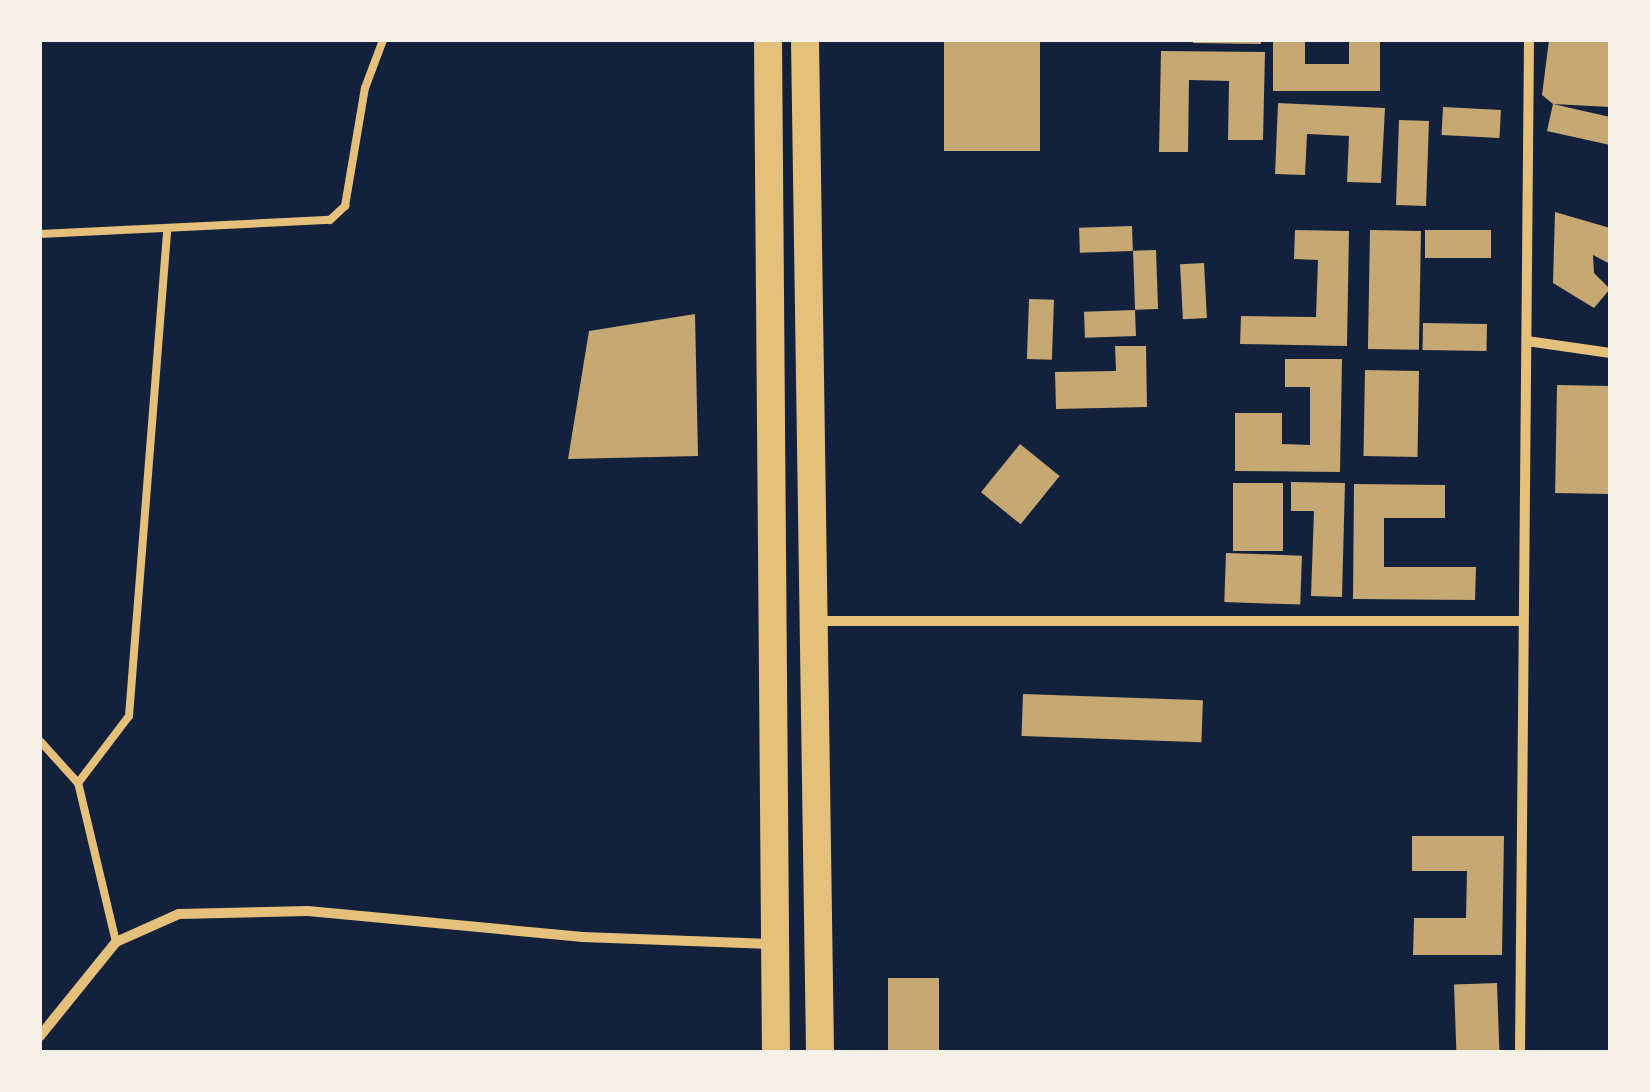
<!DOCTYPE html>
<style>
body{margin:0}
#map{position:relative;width:1650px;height:1092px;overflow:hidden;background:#14213d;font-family:"Nunito Sans",sans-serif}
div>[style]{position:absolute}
.building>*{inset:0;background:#c6a872;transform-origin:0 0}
.service>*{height:8px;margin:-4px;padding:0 4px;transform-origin:4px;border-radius:4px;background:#e5c07b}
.minor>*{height:10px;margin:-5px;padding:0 5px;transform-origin:5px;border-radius:5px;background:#e5c07b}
.trunk>*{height:28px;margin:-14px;padding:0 14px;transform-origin:14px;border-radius:14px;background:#e5c07b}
span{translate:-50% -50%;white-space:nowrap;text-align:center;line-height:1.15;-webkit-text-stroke:8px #f6f1e7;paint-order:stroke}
.frame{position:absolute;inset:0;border:42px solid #f6f1e7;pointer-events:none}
</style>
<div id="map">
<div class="building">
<i style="left:944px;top:40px;width:96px;height:111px"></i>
<i style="clip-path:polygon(1193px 40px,1261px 40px,1261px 44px,1193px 43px)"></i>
<i style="clip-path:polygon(1273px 40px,1305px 40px,1305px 64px,1349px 64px,1349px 40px,1380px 40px,1380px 91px,1273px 91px)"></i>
<i style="clip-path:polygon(1549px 40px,1610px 40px,1610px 107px,1553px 104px,1610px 117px,1610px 145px,1547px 131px,1553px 104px,1542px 95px)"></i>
<i style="clip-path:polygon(1161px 51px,1265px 52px,1263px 140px,1228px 140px,1229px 81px,1189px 80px,1188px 152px,1159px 152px)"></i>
<i style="clip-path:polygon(1278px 103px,1385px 108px,1381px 183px,1347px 182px,1349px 136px,1307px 134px,1305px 175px,1275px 174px)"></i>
<i style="left:1443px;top:107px;width:58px;height:28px;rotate:3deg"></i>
<i style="left:1399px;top:120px;width:30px;height:85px;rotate:2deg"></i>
<i style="clip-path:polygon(1555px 212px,1610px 228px,1610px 264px,1593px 255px,1594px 273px,1610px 289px,1594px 308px,1553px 283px)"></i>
<i style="left:1132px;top:226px;width:25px;height:53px;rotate:88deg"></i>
<i style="clip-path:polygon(1295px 230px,1349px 231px,1347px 346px,1240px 344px,1241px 316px,1316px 317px,1318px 260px,1294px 259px)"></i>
<i style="left:1370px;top:230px;width:51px;height:119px;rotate:1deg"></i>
<i style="left:1425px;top:230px;width:66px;height:28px"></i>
<i style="left:1156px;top:250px;width:59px;height:23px;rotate:88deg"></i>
<i style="left:1204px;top:263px;width:55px;height:24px;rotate:87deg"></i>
<i style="left:1029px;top:299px;width:25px;height:60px;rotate:2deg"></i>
<i style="left:1135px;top:310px;width:26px;height:51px;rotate:88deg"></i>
<i style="clip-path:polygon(695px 314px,698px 456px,568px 459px,589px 331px)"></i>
<i style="left:1423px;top:323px;width:64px;height:27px;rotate:1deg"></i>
<i style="clip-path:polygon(1115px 346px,1146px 346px,1147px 407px,1056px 409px,1055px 372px,1116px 371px)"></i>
<i style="clip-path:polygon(1285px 359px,1342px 359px,1340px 472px,1235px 471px,1235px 413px,1282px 413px,1282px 444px,1310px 445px,1310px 387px,1285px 387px)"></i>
<i style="left:1365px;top:370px;width:54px;height:86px;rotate:1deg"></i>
<i style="left:1557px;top:385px;width:53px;height:108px;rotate:1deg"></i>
<i style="left:1020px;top:444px;width:51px;height:62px;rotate:39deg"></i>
<i style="clip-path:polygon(1291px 482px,1345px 483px,1342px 597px,1311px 596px,1314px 511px,1291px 511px)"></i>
<i style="left:1233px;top:483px;width:50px;height:68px"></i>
<i style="clip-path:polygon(1354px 484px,1445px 485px,1445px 518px,1384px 518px,1384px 567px,1476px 567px,1475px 600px,1353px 599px)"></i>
<i style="left:1226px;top:553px;width:76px;height:49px;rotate:2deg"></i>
<i style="left:1023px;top:694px;width:180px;height:42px;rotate:2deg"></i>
<i style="clip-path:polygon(1412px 836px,1504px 836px,1502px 955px,1413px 955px,1414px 918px,1466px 918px,1467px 871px,1412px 871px)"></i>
<i style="left:888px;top:978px;width:51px;height:74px"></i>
<i style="left:1497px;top:983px;width:69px;height:43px;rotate:88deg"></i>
</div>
<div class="service">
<i style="left:40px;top:234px;width:290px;rotate:-2.8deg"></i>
<i style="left:330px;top:220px;width:21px;rotate:-43deg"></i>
<i style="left:345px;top:206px;width:120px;rotate:-80.4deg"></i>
<i style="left:365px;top:88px;width:51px;rotate:-69.4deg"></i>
<i style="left:40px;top:741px;width:57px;rotate:47.9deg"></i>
<i style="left:116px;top:942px;width:163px;rotate:-103.4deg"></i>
<i style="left:78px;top:783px;width:84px;rotate:-52.7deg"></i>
<i style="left:129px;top:716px;width:489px;rotate:-85.5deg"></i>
</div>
<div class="minor">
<i style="left:1527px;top:341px;width:84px;rotate:8.2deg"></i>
<i style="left:817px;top:621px;width:704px"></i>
<i style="left:40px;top:1036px;width:121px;rotate:-51deg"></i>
<i style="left:116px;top:942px;width:69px;rotate:-24deg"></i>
<i style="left:179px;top:914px;width:129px;rotate:-1.3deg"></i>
<i style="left:308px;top:911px;width:276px;rotate:5.4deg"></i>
<i style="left:583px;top:937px;width:191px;rotate:2.1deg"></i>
<i style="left:1520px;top:1052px;width:1012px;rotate:-89.49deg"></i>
</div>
<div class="trunk">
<i style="left:768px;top:40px;width:1012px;rotate:89.55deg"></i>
<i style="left:805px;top:40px;width:1012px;rotate:89.15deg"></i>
</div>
<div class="frame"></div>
</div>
